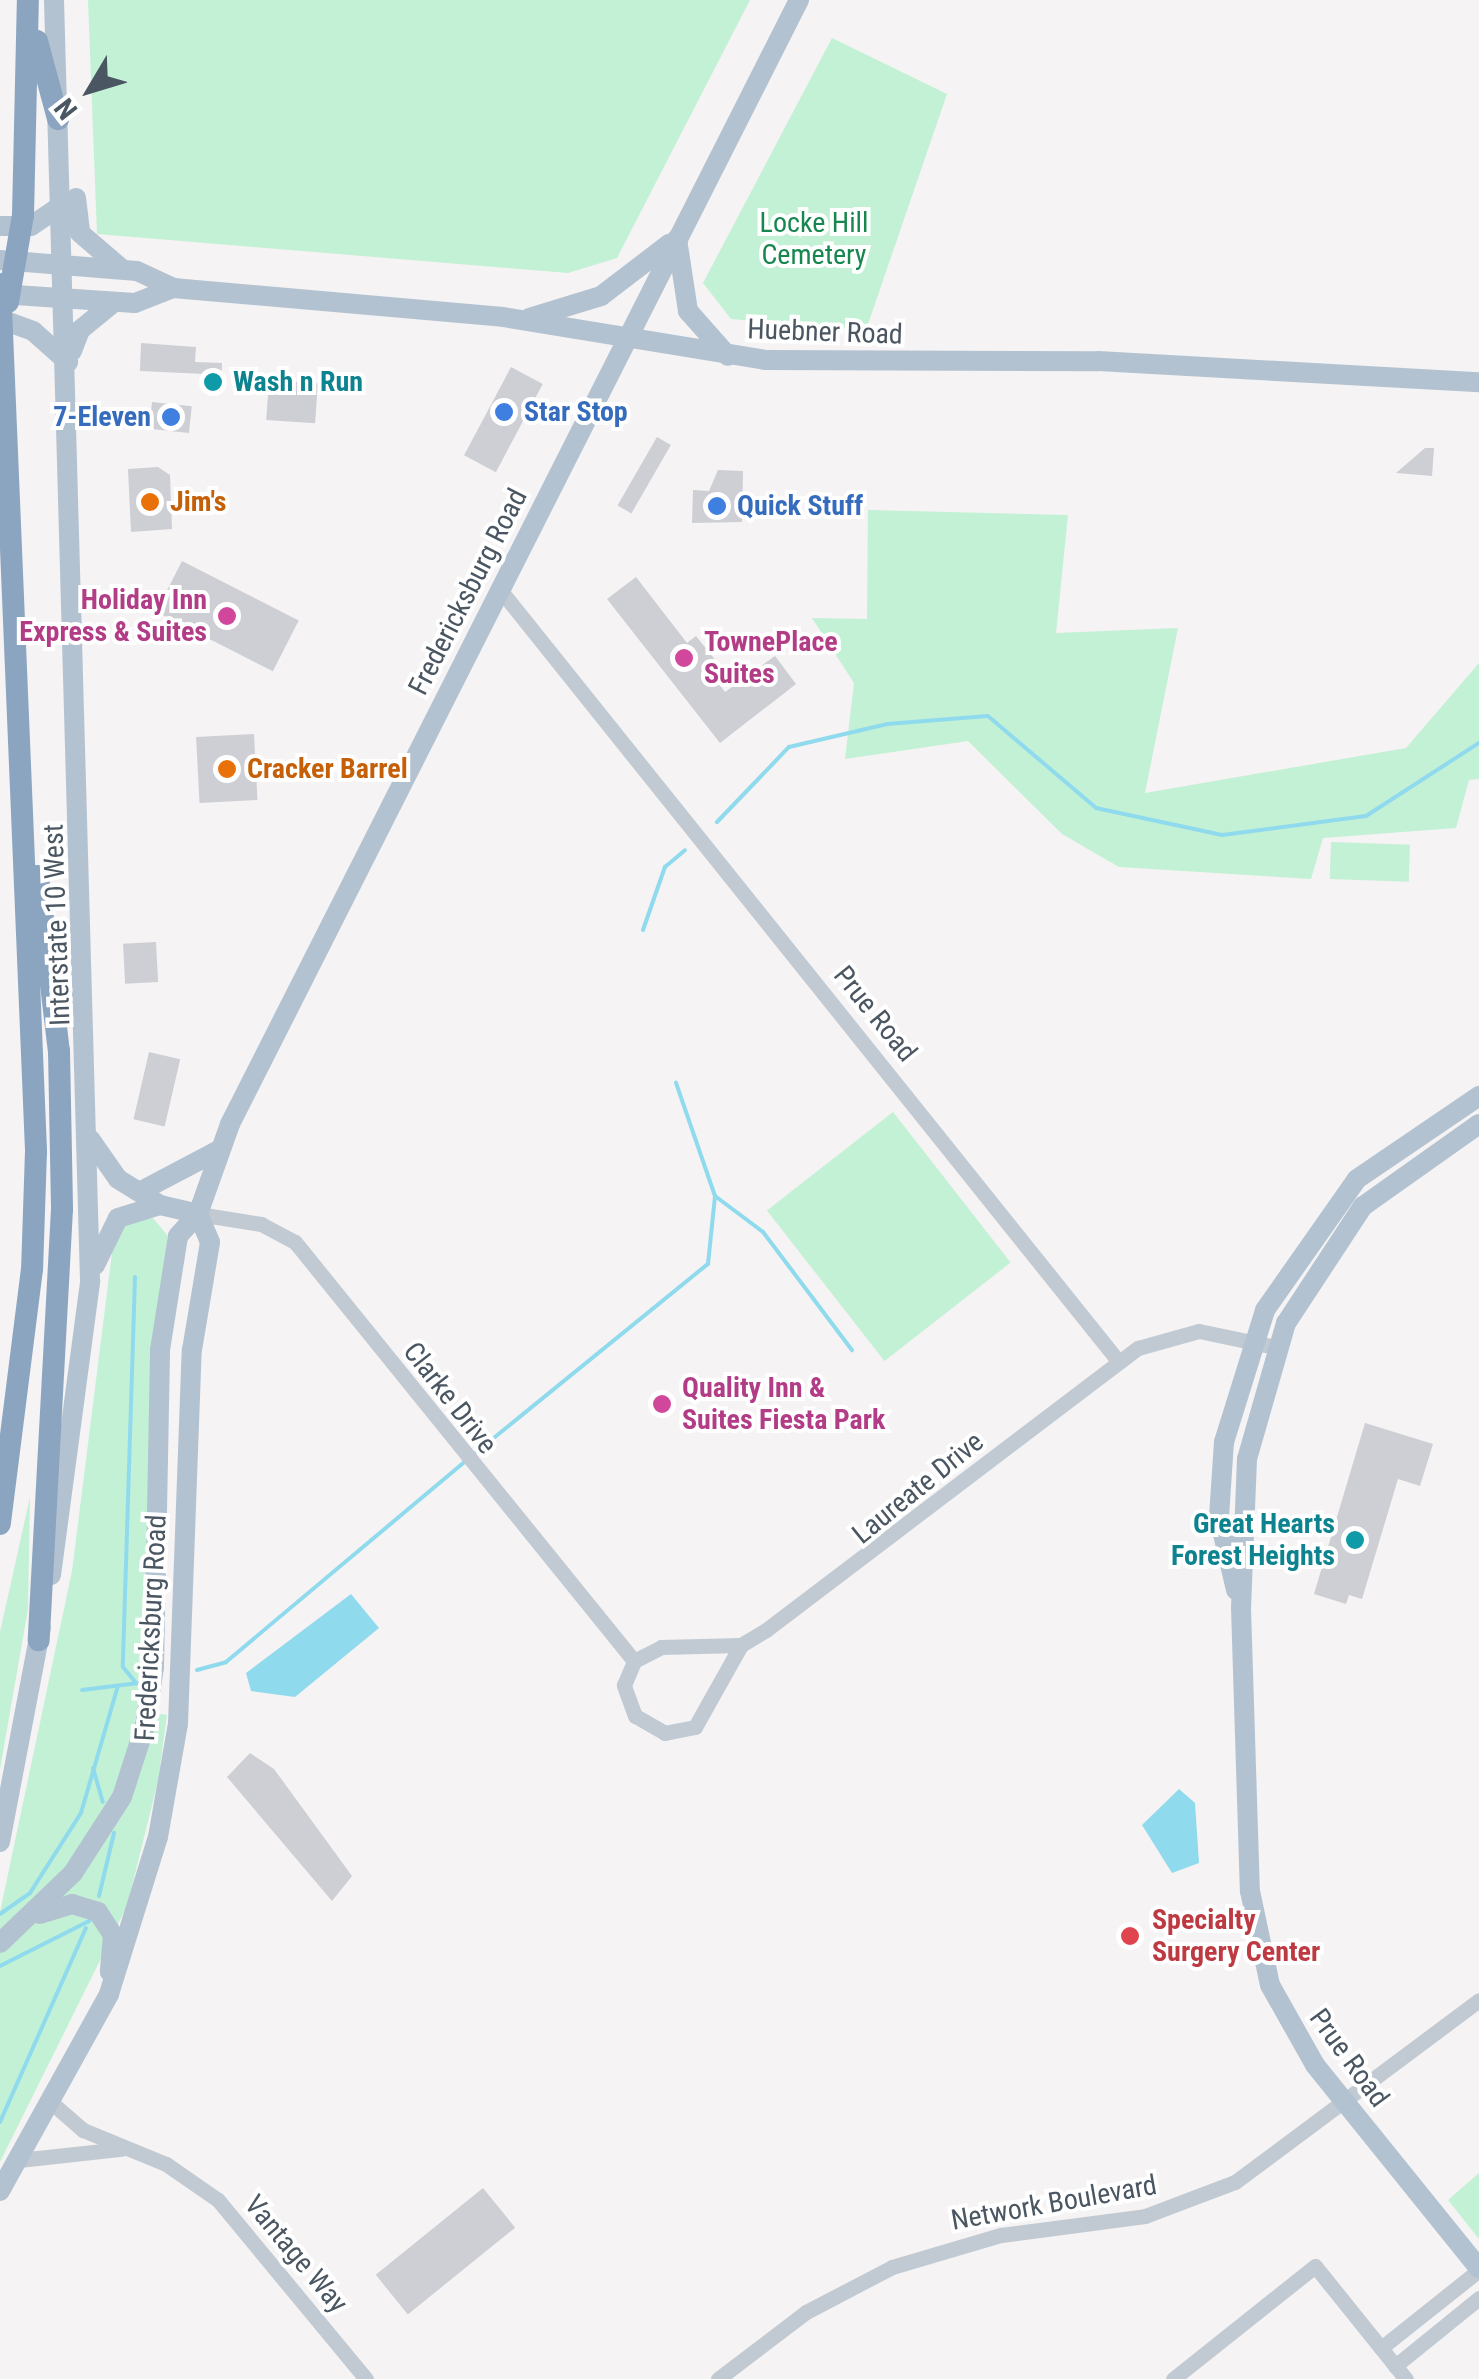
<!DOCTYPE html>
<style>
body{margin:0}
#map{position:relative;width:1479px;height:2379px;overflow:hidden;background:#f5f3f3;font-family:"Roboto Condensed",sans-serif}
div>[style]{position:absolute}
.green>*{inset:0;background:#c3f1d5;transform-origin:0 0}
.water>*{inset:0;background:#90daee}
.stream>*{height:4px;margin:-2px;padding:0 2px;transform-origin:2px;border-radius:2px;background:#90daee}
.building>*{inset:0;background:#cdcfd5;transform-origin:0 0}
.minor>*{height:15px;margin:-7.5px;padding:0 7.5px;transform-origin:7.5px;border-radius:7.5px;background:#c1cad2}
.major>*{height:20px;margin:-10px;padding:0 10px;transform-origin:10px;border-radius:10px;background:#b3c2d1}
.highway>*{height:22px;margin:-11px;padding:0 11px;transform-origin:11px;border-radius:11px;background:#8ba5c1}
.dots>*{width:28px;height:28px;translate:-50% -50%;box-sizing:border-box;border:5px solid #fff;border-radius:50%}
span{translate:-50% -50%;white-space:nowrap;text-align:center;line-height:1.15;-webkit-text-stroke:8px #fff;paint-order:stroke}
.park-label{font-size:28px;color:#17864f}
.street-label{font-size:28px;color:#4a5661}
.culture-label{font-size:28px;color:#0d838f;font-weight:700}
.left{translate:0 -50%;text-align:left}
.right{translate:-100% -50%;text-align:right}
.shop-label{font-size:28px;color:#366cbe;font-weight:700}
.food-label{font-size:28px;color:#c56008;font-weight:700}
.hotel-label{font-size:28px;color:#b23c85;font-weight:700}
.health-label{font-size:28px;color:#be3a42;font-weight:700}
.north{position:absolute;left:40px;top:40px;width:100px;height:100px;-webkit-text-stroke:8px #fff;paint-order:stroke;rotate:232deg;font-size:28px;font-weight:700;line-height:40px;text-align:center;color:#4a5661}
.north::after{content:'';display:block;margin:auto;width:35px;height:45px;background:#4a5661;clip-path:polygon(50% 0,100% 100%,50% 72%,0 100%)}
</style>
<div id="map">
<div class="green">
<i style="clip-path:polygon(88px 0,750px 0,617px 258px,568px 273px,97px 234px)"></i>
<i style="clip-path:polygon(832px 38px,947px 94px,866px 330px,731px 319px,703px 283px)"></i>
<i style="clip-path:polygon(868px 510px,1068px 515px,1056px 633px,1178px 628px,1145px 793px,1406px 748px,1479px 663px,1479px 779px,1469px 780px,1456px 828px,1323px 838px,1311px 879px,1119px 867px,1062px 834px,968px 741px,845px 759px,854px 683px,812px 618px,867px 619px)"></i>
<i style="left:1331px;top:842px;width:79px;height:37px;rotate:2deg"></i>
<i style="left:893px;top:1112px;width:191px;height:160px;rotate:52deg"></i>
<i style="clip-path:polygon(153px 1218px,168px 1236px,154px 1336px,143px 1711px,167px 1715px,158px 1781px,127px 1906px,0 2162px,0 1912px,72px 1571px,112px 1253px,125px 1221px)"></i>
<i style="clip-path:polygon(30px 1497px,28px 1609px,0 1769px,0 1632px)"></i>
<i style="clip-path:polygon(1479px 2173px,1479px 2239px,1448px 2200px)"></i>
</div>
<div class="water">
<i style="clip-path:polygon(351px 1594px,379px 1628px,295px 1697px,251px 1691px,246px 1673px)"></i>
<i style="clip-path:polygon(1179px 1789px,1195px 1803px,1199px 1863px,1172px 1873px,1142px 1825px)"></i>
</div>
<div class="stream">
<i style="left:717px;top:822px;width:104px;rotate:-46.2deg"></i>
<i style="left:789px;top:747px;width:101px;rotate:-13.2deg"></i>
<i style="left:887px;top:724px;width:101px;rotate:-4.5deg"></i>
<i style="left:988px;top:716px;width:142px;rotate:40.4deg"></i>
<i style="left:1096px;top:808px;width:129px;rotate:12.1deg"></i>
<i style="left:1222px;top:835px;width:145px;rotate:-7.5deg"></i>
<i style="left:1366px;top:816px;width:135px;rotate:-32.9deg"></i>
<i style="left:643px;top:930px;width:67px;rotate:-70.8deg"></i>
<i style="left:665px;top:867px;width:26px;rotate:-40deg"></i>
<i style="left:715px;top:1196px;width:60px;rotate:36.9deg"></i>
<i style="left:763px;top:1232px;width:148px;rotate:53deg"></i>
<i style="left:135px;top:1277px;width:390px;rotate:91.8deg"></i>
<i style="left:123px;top:1667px;width:21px;rotate:51deg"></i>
<i style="left:474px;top:1454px;width:301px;rotate:-39.1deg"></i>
<i style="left:708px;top:1264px;width:68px;rotate:-84.1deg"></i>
<i style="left:715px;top:1196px;width:120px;rotate:-109deg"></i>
<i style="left:197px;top:1670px;width:30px;rotate:-15deg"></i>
<i style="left:226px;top:1662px;width:314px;rotate:-40deg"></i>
<i style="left:82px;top:1690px;width:57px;rotate:-7deg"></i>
<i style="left:93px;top:1768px;width:35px;rotate:74deg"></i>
<i style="left:99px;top:1896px;width:65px;rotate:-76.6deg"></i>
<i style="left:0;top:1914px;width:37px;rotate:-35deg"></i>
<i style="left:30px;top:1893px;width:95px;rotate:-57.5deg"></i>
<i style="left:81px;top:1813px;width:132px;rotate:-73.8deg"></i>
<i style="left:0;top:1966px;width:100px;rotate:-26.8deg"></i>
<i style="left:0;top:2122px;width:212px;rotate:-66.1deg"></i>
</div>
<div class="building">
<i style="clip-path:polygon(141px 343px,196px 347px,195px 362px,222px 363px,221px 393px,204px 392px,205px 374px,140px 371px)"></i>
<i style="left:511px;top:367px;width:36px;height:100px;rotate:28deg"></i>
<i style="left:269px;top:380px;width:49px;height:40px;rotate:4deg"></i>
<i style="left:152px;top:402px;width:40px;height:27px;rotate:6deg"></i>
<i style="left:657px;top:437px;width:16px;height:79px;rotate:30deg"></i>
<i style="clip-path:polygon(1425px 448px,1434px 448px,1432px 476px,1396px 473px)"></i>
<i style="clip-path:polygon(158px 467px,170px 475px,172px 529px,131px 532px,128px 469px)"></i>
<i style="clip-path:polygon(718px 470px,743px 471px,742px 522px,692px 523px,693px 490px,709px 491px)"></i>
<i style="left:182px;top:561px;width:131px;height:57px;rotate:27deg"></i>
<i style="clip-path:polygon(636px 577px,687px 643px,696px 636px,716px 661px,707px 668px,725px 692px,775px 656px,796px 684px,720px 743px,607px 599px)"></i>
<i style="left:254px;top:734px;width:66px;height:58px;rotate:87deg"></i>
<i style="left:156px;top:942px;width:40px;height:33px;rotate:87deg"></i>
<i style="left:149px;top:1052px;width:32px;height:69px;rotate:13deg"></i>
<i style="clip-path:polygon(1365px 1423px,1433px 1444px,1420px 1486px,1398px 1479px,1362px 1599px,1349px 1595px,1346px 1604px,1314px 1594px)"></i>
<i style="clip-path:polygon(250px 1753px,274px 1769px,352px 1876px,332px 1901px,227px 1777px)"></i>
<i style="left:483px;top:2188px;width:51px;height:138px;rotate:51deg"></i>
</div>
<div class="minor">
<i style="left:501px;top:591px;width:987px;rotate:51.29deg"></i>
<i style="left:198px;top:1214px;width:64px;rotate:9deg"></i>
<i style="left:261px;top:1224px;width:38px;rotate:28deg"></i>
<i style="left:295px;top:1242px;width:539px;rotate:51.02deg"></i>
<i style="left:741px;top:1645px;width:94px;rotate:119.3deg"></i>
<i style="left:695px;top:1727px;width:31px;rotate:169deg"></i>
<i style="left:665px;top:1733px;width:34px;rotate:-150deg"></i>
<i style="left:635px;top:1716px;width:33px;rotate:-110deg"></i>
<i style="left:624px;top:1685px;width:26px;rotate:-67deg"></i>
<i style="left:634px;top:1661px;width:30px;rotate:-27deg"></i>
<i style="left:661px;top:1647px;width:80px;rotate:-1.4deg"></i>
<i style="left:741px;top:1645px;width:29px;rotate:-31deg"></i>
<i style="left:766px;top:1630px;width:467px;rotate:-37.2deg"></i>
<i style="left:1138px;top:1348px;width:63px;rotate:-15.6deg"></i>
<i style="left:1199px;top:1331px;width:78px;rotate:11.9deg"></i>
<i style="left:53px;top:2104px;width:40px;rotate:41deg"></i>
<i style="left:83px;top:2130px;width:90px;rotate:22.3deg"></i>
<i style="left:166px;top:2164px;width:63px;rotate:34.7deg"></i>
<i style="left:218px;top:2200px;width:232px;rotate:50.4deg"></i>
<i style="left:19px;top:2160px;width:103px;rotate:-6.2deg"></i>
<i style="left:1381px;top:2348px;width:125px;rotate:-38.5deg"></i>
<i style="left:1395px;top:2366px;width:108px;rotate:-39deg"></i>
<i style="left:718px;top:2379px;width:111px;rotate:-37.3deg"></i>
<i style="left:806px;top:2312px;width:97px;rotate:-27.6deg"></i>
<i style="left:892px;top:2267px;width:114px;rotate:-16.4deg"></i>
<i style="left:1001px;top:2235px;width:145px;rotate:-7.5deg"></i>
<i style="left:1145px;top:2216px;width:96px;rotate:-20.7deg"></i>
<i style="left:1235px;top:2182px;width:304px;rotate:-36.7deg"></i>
<i style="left:1173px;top:2379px;width:181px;rotate:-38.5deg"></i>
<i style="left:1315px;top:2266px;width:145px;rotate:51.2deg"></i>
</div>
<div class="major">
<i style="left:76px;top:198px;width:35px;rotate:83deg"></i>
<i style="left:80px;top:233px;width:55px;rotate:40.6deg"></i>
<i style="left:0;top:226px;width:31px"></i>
<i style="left:31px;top:226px;width:40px;rotate:-34deg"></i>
<i style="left:677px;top:239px;width:73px;rotate:81.3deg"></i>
<i style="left:688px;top:311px;width:60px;rotate:48.4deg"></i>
<i style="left:0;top:260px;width:137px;rotate:4.6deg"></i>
<i style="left:137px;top:271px;width:40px;rotate:25deg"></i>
<i style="left:173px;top:288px;width:331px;rotate:5deg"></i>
<i style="left:503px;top:317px;width:266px;rotate:9.3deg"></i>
<i style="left:765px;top:360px;width:333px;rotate:0.2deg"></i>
<i style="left:1098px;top:361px;width:382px;rotate:3.2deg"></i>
<i style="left:0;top:294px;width:135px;rotate:3.8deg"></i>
<i style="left:135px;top:303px;width:41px;rotate:-21.5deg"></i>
<i style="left:529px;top:318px;width:75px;rotate:-17deg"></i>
<i style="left:601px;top:296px;width:86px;rotate:-37.4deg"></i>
<i style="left:0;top:319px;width:35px;rotate:20deg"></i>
<i style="left:33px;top:331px;width:47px;rotate:41.5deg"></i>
<i style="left:72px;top:351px;width:22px;rotate:-69deg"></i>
<i style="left:80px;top:330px;width:43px;rotate:-39.3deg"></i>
<i style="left:1479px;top:1124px;width:142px;rotate:144.7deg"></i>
<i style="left:1363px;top:1206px;width:140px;rotate:123.3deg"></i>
<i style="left:1286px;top:1323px;width:141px;rotate:106deg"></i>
<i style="left:1247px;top:1459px;width:149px;rotate:92.3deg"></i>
<i style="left:1241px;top:1608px;width:283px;rotate:88.2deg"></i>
<i style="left:1250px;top:1891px;width:96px;rotate:78deg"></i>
<i style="left:1270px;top:1985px;width:92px;rotate:60.6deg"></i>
<i style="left:1315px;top:2065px;width:261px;rotate:51.1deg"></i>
<i style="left:90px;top:1139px;width:49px;rotate:55deg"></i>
<i style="left:118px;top:1179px;width:49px;rotate:31.8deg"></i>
<i style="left:160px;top:1205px;width:39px;rotate:13deg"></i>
<i style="left:143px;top:1190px;width:84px;rotate:-27.8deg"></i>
<i style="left:95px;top:1265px;width:52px;rotate:-63.9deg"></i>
<i style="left:118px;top:1218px;width:44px;rotate:-17.2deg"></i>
<i style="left:51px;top:1575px;width:297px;rotate:-82.4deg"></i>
<i style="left:90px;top:1281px;width:1282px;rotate:-91.61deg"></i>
<i style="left:1236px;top:1590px;width:75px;rotate:-103.1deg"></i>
<i style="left:1219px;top:1517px;width:75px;rotate:-86.2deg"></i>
<i style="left:1224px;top:1442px;width:138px;rotate:-72.7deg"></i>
<i style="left:1265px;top:1310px;width:160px;rotate:-54.9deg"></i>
<i style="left:1357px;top:1179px;width:148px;rotate:-34.2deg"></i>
<i style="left:0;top:1842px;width:218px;rotate:-79.2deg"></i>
<i style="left:40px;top:1914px;width:34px;rotate:-17deg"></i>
<i style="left:72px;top:1904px;width:27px;rotate:17deg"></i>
<i style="left:98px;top:1912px;width:27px;rotate:57deg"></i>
<i style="left:113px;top:1935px;width:37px;rotate:95deg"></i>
<i style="left:0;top:1943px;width:101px;rotate:-43.8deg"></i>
<i style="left:73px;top:1873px;width:90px;rotate:-57.2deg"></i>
<i style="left:122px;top:1797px;width:75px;rotate:-72.1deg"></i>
<i style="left:145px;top:1726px;width:60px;rotate:-81.3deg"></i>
<i style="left:154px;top:1667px;width:317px;rotate:-88.9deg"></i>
<i style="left:160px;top:1350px;width:115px;rotate:-81deg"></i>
<i style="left:178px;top:1236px;width:30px;rotate:-48deg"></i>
<i style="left:198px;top:1214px;width:96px;rotate:-70.4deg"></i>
<i style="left:230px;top:1124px;width:1260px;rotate:-63.15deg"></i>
<i style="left:0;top:2191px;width:225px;rotate:-61deg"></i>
<i style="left:109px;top:1994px;width:164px;rotate:-72.7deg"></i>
<i style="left:158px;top:1837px;width:115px;rotate:-80deg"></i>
<i style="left:178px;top:1724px;width:374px;rotate:-87.9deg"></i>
<i style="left:192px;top:1350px;width:109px;rotate:-80.5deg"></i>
<i style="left:210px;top:1242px;width:30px;rotate:-113deg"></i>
</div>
<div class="highway">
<i style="left:37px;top:41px;width:81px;rotate:74.9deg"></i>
<i style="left:0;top:284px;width:868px;rotate:87.62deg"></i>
<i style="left:36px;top:1151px;width:118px;rotate:91.9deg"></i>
<i style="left:32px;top:1269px;width:257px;rotate:97.2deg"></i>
<i style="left:8px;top:302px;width:88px;rotate:-80.2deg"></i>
<i style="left:23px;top:215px;width:215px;rotate:-88.7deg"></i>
<i style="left:38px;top:876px;width:176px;rotate:83.2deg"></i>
<i style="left:59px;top:1051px;width:158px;rotate:88.9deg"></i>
<i style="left:62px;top:1209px;width:432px;rotate:93.1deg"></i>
</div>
<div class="dots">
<i style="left:213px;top:382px;background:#0f9aa8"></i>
<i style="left:504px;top:412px;background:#3f7fe0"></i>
<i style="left:171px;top:417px;background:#3f7fe0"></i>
<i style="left:150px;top:502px;background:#e8710a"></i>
<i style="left:717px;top:506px;background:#3f7fe0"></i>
<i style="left:227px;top:616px;background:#d1479c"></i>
<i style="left:684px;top:658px;background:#d1479c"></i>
<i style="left:227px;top:769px;background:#e8710a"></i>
<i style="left:662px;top:1404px;background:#d1479c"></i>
<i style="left:1355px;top:1540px;background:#0f9aa8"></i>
<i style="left:1130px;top:1936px;background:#e0444e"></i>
</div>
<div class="park-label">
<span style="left:814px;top:239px">Locke Hill<br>Cemetery</span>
</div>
<div class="street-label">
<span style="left:825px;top:332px;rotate:2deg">Huebner Road</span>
<span style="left:468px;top:592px;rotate:-63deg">Fredericksburg Road</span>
<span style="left:57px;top:925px;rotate:-92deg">Interstate 10 West</span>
<span style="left:875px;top:1014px;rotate:51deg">Prue Road</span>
<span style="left:450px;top:1398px;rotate:52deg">Clarke Drive</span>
<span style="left:918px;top:1488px;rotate:-39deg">Laureate Drive</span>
<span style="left:151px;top:1628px;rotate:-87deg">Fredericksburg Road</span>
<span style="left:1349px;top:2058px;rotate:54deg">Prue Road</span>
<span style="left:1054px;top:2203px;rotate:-10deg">Network Boulevard</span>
<span style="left:296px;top:2254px;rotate:50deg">Vantage Way</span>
</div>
<div class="culture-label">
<span class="left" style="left:233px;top:382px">Wash n Run</span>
<span class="right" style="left:1335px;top:1540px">Great Hearts<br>Forest Heights</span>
</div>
<div class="shop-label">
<span class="left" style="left:524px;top:412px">Star Stop</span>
<span class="right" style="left:151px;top:417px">7-Eleven</span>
<span class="left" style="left:737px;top:506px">Quick Stuff</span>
</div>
<div class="food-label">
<span class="left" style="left:170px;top:502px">Jim's</span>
<span class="left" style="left:247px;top:769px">Cracker Barrel</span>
</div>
<div class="hotel-label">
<span class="right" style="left:207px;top:616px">Holiday Inn<br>Express &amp; Suites</span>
<span class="left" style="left:704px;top:658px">TownePlace<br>Suites</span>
<span class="left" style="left:682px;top:1404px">Quality Inn &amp;<br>Suites Fiesta Park</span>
</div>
<div class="health-label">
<span class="left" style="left:1152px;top:1936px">Specialty<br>Surgery Center</span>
</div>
<div class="north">N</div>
</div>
